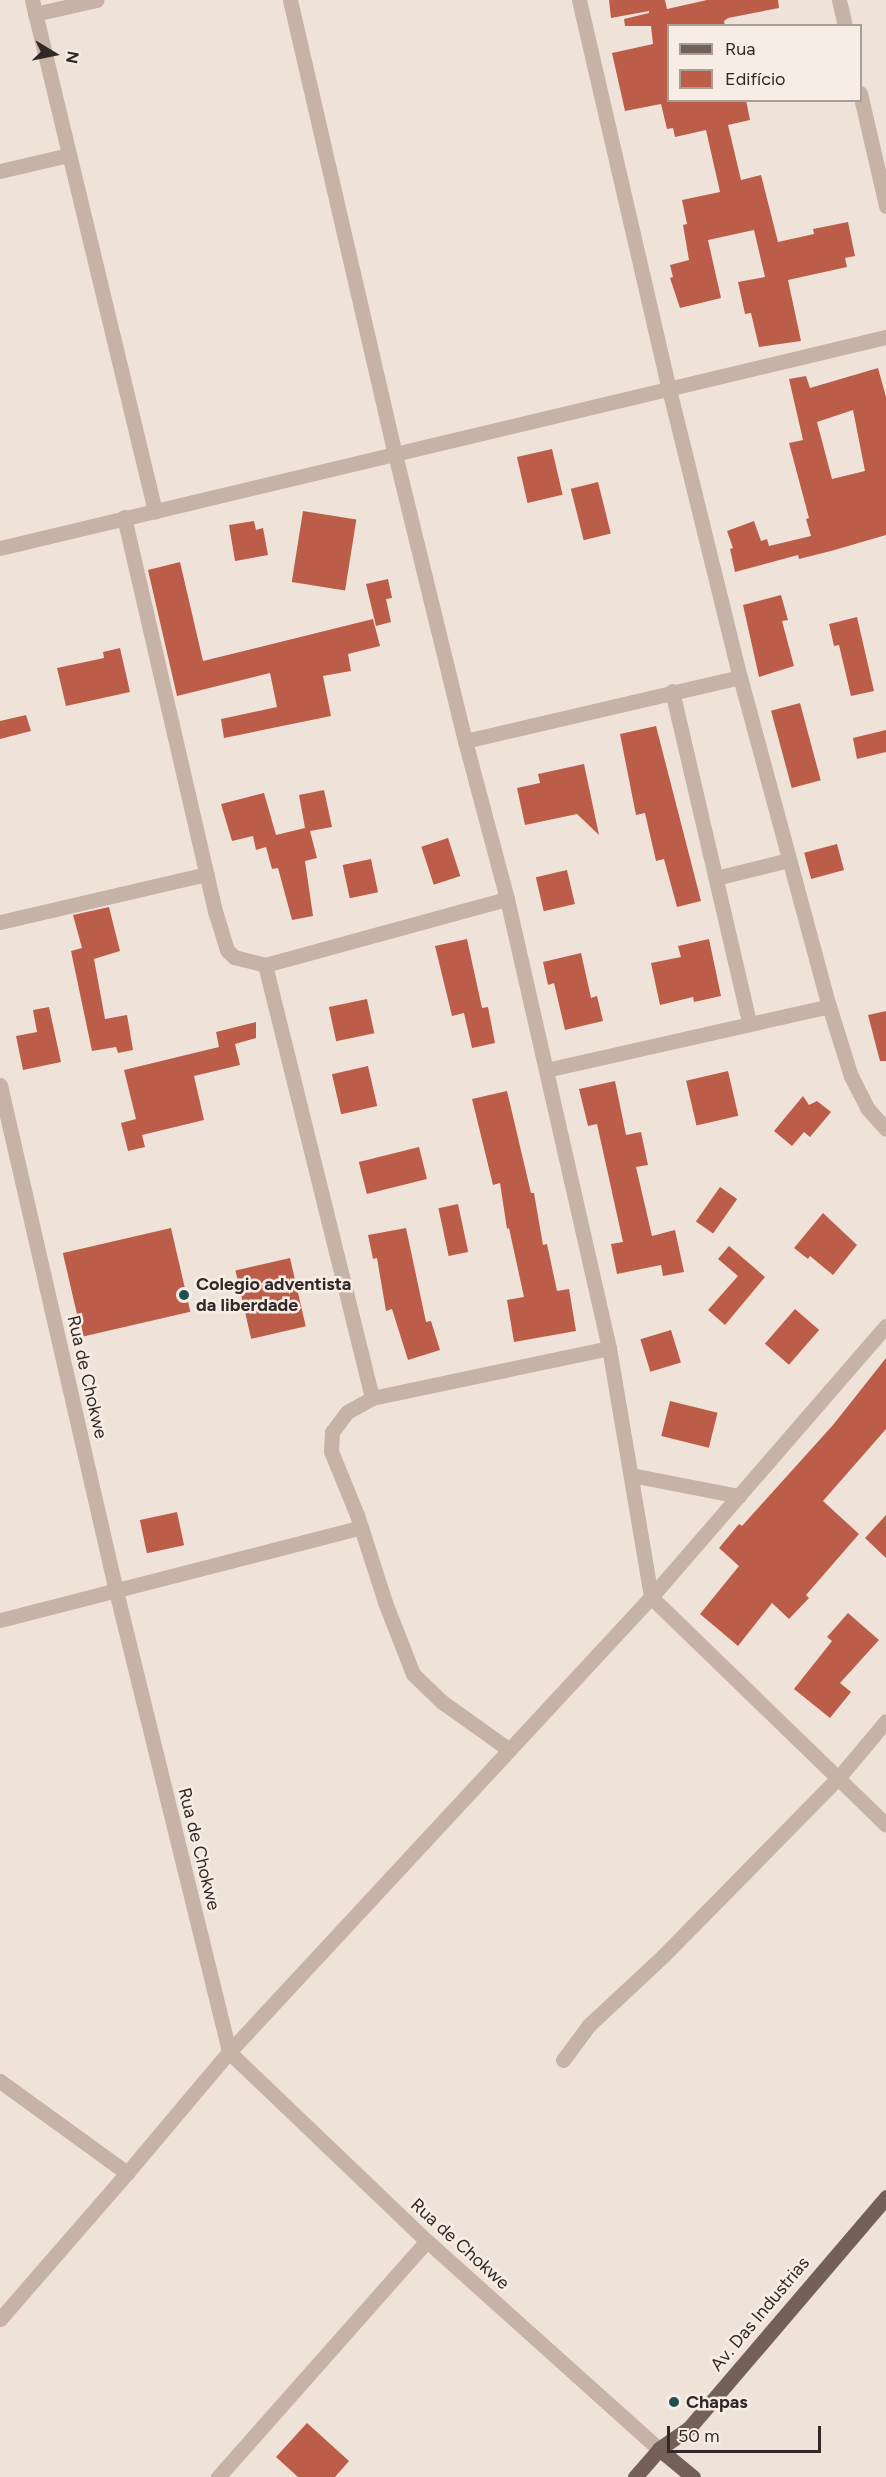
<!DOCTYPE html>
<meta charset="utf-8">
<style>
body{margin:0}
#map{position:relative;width:886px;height:2477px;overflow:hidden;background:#efe3d9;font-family:Figtree,sans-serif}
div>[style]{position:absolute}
.building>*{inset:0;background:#bc5d49;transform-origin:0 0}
.minor>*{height:15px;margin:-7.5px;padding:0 7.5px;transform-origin:7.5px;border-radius:7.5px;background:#c6b2a6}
.major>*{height:15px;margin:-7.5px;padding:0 7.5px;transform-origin:7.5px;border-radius:7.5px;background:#736058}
.dots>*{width:16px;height:16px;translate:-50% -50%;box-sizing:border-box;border:3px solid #f7ede5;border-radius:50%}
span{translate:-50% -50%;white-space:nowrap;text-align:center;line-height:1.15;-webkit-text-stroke:5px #f7ede5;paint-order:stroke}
.poi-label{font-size:18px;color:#322926;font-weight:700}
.left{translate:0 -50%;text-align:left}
.street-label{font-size:18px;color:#322926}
.legend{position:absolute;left:667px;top:24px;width:195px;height:78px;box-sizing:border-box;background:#f7ede5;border:2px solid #a89f99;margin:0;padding:8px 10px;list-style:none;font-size:18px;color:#322926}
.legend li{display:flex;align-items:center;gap:12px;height:30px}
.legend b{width:30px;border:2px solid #a89f99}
.north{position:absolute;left:24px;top:24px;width:60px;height:60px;-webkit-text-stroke:4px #f7ede5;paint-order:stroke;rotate:100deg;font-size:16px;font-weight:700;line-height:24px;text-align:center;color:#322926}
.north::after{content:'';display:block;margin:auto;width:21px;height:27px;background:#322926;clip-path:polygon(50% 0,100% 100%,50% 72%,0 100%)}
.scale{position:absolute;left:667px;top:2426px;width:154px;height:27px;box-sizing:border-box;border:3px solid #322926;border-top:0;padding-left:8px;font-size:18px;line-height:21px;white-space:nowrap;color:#322926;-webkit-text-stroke:4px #f7ede5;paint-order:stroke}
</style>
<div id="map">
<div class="building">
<i style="clip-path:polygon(609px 0,665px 0,667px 9px,707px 0,778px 0,779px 8px,728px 18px,724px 21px,725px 26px,669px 26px,669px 100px,746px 100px,750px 120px,728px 125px,741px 180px,761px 175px,778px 242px,814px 234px,813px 229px,848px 222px,855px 256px,845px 258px,847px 267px,788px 280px,801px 341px,759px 347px,751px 313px,745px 314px,738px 282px,765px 277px,754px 230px,708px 240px,721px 298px,680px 308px,670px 278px,673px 277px,670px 265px,689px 260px,683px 225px,687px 224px,682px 200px,720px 192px,706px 130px,675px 137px,673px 128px,667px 129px,661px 104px,625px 111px,612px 53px,653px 44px,651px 26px,625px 26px,624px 19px,649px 13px,649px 11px,611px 18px)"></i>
<i style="clip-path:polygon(evenodd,878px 368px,886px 397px,886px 535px,831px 551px,799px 559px,798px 555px,735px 572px,730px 549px,733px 548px,727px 531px,754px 521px,761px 541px,767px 539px,769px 546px,811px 536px,806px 519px,809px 518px,789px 443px,803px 440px,789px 379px,806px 376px,810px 388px,878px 368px,853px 410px,865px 471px,832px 479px,817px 422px,853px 410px)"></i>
<i style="left:552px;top:449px;width:47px;height:36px;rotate:77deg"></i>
<i style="left:598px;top:482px;width:53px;height:28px;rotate:76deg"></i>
<i style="left:303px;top:511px;width:54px;height:72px;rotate:9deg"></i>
<i style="clip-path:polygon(254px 521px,256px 530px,263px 528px,268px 555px,235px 561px,229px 525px)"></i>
<i style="clip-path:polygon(180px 562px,203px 661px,373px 619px,380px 646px,348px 654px,351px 671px,323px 676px,331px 716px,224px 738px,221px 719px,277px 707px,270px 673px,177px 696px,148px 570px)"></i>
<i style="clip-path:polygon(388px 579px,392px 598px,386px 599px,391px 622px,376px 626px,366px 584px)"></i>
<i style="clip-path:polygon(781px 595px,788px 620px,782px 621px,794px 666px,759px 677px,743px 605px)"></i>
<i style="clip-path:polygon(857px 617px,874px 691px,851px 696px,839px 645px,834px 646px,829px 624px)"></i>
<i style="clip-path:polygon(120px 648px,130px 692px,66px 706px,57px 668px,104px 658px,103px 652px)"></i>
<i style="left:800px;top:703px;width:80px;height:30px;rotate:75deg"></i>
<i style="clip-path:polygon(26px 715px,31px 731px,0 739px,0 721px)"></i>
<i style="clip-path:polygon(656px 726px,701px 901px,677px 907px,664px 859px,656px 861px,645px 813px,636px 815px,620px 734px)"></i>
<i style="clip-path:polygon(886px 730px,886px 752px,857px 759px,853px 738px)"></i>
<i style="clip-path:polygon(584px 764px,599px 835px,577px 814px,525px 825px,517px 788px,540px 783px,538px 774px)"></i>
<i style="clip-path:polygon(324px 790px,332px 827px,310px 831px,317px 858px,305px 861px,313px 916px,292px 920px,278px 868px,272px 869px,266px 847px,256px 850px,253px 836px,232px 841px,221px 804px,264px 793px,276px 835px,305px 828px,299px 795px)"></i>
<i style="left:448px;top:838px;width:40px;height:28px;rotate:72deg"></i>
<i style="left:837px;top:844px;width:27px;height:34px;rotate:75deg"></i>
<i style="left:371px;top:859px;width:34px;height:29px;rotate:78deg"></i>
<i style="left:567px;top:870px;width:35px;height:32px;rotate:77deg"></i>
<i style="clip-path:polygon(109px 907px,120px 951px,94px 959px,105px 1019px,127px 1015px,133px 1050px,118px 1053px,116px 1047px,92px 1051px,71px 951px,82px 948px,73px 915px)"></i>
<i style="clip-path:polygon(467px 939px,482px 1008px,488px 1007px,495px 1043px,472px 1048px,464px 1013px,452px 1016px,435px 946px)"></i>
<i style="clip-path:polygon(709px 939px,721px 996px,694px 1002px,693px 997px,660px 1005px,651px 963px,681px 957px,678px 946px)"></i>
<i style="clip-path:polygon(581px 953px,591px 998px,597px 996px,603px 1021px,565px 1030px,554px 983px,548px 985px,543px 962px)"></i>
<i style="left:367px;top:999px;width:35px;height:39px;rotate:78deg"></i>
<i style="clip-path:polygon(49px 1007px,61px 1062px,23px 1070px,16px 1036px,37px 1032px,33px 1010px)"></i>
<i style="clip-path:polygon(886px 1011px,886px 1061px,880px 1061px,868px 1015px)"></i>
<i style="clip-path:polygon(256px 1022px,256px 1038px,235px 1044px,240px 1065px,194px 1076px,204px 1120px,142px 1135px,145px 1147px,128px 1151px,121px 1123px,136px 1119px,124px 1070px,219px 1047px,216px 1032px)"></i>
<i style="left:368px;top:1066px;width:41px;height:37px;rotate:77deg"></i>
<i style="left:728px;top:1071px;width:46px;height:43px;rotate:77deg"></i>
<i style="clip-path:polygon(615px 1081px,626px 1135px,641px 1132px,648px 1165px,636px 1167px,652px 1236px,675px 1230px,684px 1272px,663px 1276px,661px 1265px,617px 1274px,611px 1244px,623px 1242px,597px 1124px,588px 1126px,579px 1089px)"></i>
<i style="clip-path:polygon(507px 1091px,531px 1193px,534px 1193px,543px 1245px,547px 1244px,557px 1291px,569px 1289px,576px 1331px,514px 1342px,507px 1300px,524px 1297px,509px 1228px,507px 1229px,500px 1183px,493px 1185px,472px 1099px)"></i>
<i style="clip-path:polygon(803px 1096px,809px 1105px,817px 1101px,831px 1112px,810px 1137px,804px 1132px,792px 1146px,774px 1131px)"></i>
<i style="left:419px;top:1147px;width:33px;height:62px;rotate:76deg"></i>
<i style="left:720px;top:1187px;width:21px;height:42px;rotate:35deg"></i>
<i style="left:458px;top:1204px;width:49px;height:20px;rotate:78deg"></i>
<i style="clip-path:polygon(823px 1213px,857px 1245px,833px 1275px,810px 1256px,808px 1259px,794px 1248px)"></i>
<i style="left:171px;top:1228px;width:86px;height:111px;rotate:77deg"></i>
<i style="clip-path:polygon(406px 1228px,426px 1322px,431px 1321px,440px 1350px,408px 1360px,392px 1309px,386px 1311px,377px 1258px,373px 1259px,368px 1235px)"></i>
<i style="clip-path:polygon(729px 1246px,765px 1277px,725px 1325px,708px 1310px,738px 1276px,718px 1259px)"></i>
<i style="left:290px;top:1258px;width:70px;height:56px;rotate:77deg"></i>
<i style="left:795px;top:1309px;width:32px;height:46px;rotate:41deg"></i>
<i style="left:671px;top:1330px;width:34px;height:32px;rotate:73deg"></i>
<i style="clip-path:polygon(886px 1358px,886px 1429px,823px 1501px,859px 1534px,806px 1595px,809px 1598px,789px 1619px,772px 1603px,738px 1646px,700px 1614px,739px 1566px,719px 1548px,739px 1524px,742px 1526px,833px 1425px)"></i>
<i style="left:670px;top:1401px;width:49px;height:36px;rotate:14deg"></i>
<i style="left:177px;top:1512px;width:34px;height:38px;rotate:78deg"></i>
<i style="clip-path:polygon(886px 1515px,886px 1558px,865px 1538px)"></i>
<i style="clip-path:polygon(848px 1613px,879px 1640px,840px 1683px,851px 1692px,830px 1718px,794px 1689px,832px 1641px,827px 1637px)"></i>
<i style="clip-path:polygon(307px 2423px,349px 2461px,335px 2477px,298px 2477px,276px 2457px)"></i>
</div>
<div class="minor">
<i style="left:32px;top:0;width:526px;rotate:76.47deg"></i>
<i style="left:290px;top:0;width:466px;rotate:77deg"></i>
<i style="left:395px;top:454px;width:295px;rotate:76.3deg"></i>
<i style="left:465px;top:741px;width:163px;rotate:75.1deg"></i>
<i style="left:507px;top:899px;width:460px;rotate:77.2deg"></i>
<i style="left:609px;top:1348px;width:253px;rotate:80.4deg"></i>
<i style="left:651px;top:1597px;width:327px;rotate:44.1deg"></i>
<i style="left:579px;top:0;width:399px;rotate:77deg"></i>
<i style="left:669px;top:389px;width:297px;rotate:76.2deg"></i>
<i style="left:740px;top:677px;width:341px;rotate:74.9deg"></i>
<i style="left:829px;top:1006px;width:73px;rotate:72.6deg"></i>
<i style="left:851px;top:1076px;width:36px;rotate:63deg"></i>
<i style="left:867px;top:1108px;width:28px;rotate:48deg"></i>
<i style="left:839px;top:0;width:27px;rotate:77deg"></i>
<i style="left:35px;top:14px;width:63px;rotate:-12.9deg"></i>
<i style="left:860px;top:93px;width:116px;rotate:77deg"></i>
<i style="left:0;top:171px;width:70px;rotate:-13.2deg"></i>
<i style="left:124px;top:517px;width:408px;rotate:77deg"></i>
<i style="left:216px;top:914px;width:38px;rotate:73deg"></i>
<i style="left:227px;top:950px;width:10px;rotate:45deg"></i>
<i style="left:234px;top:957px;width:32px;rotate:14deg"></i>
<i style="left:265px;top:965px;width:251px;rotate:-15.3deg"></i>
<i style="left:0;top:548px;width:911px;rotate:-13.4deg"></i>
<i style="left:672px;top:691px;width:341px;rotate:76.9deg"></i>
<i style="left:465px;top:741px;width:282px;rotate:-13.1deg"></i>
<i style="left:716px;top:878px;width:75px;rotate:-13.9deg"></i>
<i style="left:0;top:922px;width:212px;rotate:-13.1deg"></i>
<i style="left:265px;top:965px;width:446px;rotate:76.1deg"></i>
<i style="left:546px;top:1070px;width:290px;rotate:-12.7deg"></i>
<i style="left:0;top:1085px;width:519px;rotate:77.09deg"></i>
<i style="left:116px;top:1591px;width:475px;rotate:76.2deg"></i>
<i style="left:229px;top:2052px;width:274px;rotate:43.7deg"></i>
<i style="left:427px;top:2241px;width:312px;rotate:41.9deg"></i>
<i style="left:631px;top:1475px;width:110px;rotate:11deg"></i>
<i style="left:0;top:1620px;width:373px;rotate:-14.4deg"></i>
<i style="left:508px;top:1749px;width:81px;rotate:-144.5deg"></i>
<i style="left:442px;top:1702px;width:40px;rotate:-136deg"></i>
<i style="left:413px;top:1674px;width:77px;rotate:-111.3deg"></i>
<i style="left:385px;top:1602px;width:91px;rotate:-107.8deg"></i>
<i style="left:357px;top:1515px;width:69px;rotate:-112.1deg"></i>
<i style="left:331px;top:1451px;width:19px;rotate:-87deg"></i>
<i style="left:332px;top:1432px;width:25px;rotate:-53deg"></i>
<i style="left:347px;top:1412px;width:29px;rotate:-29deg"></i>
<i style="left:372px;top:1398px;width:242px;rotate:-11.9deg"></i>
<i style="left:563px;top:2060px;width:44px;rotate:-53.4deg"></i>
<i style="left:589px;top:2025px;width:101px;rotate:-43deg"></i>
<i style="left:663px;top:1956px;width:251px;rotate:-45.5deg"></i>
<i style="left:839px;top:1777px;width:73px;rotate:-50deg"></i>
<i style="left:0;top:2081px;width:157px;rotate:35.9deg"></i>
<i style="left:0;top:2319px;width:194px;rotate:-49deg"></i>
<i style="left:127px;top:2173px;width:158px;rotate:-49.9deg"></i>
<i style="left:229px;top:2052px;width:621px;rotate:-47.15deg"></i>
<i style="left:651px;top:1597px;width:359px;rotate:-49.1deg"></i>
<i style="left:218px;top:2477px;width:315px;rotate:-48.5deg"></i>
</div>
<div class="major">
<i style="left:659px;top:2449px;width:44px;rotate:39.5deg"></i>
<i style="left:635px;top:2477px;width:37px;rotate:-49deg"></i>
<i style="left:659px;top:2449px;width:37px;rotate:-35deg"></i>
<i style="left:689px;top:2428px;width:304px;rotate:-49.5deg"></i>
</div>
<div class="dots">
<i style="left:184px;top:1295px;background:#1f5050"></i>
<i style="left:674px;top:2402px;background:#1f5050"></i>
</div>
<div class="poi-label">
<span class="left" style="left:196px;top:1295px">Colegio adventista<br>da liberdade</span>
<span class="left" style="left:686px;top:2402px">Chapas</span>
</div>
<div class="street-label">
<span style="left:87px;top:1377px;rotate:77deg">Rua de Chokwe</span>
<span style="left:199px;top:1849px;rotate:76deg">Rua de Chokwe</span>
<span style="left:460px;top:2244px;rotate:42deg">Rua de Chokwe</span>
<span style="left:760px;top:2314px;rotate:-50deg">Av. Das Industrias</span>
</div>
<ul class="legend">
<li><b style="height:8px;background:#736058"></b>Rua</li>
<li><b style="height:16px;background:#bc5d49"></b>Edifício</li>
</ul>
<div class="north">N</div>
<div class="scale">50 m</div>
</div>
